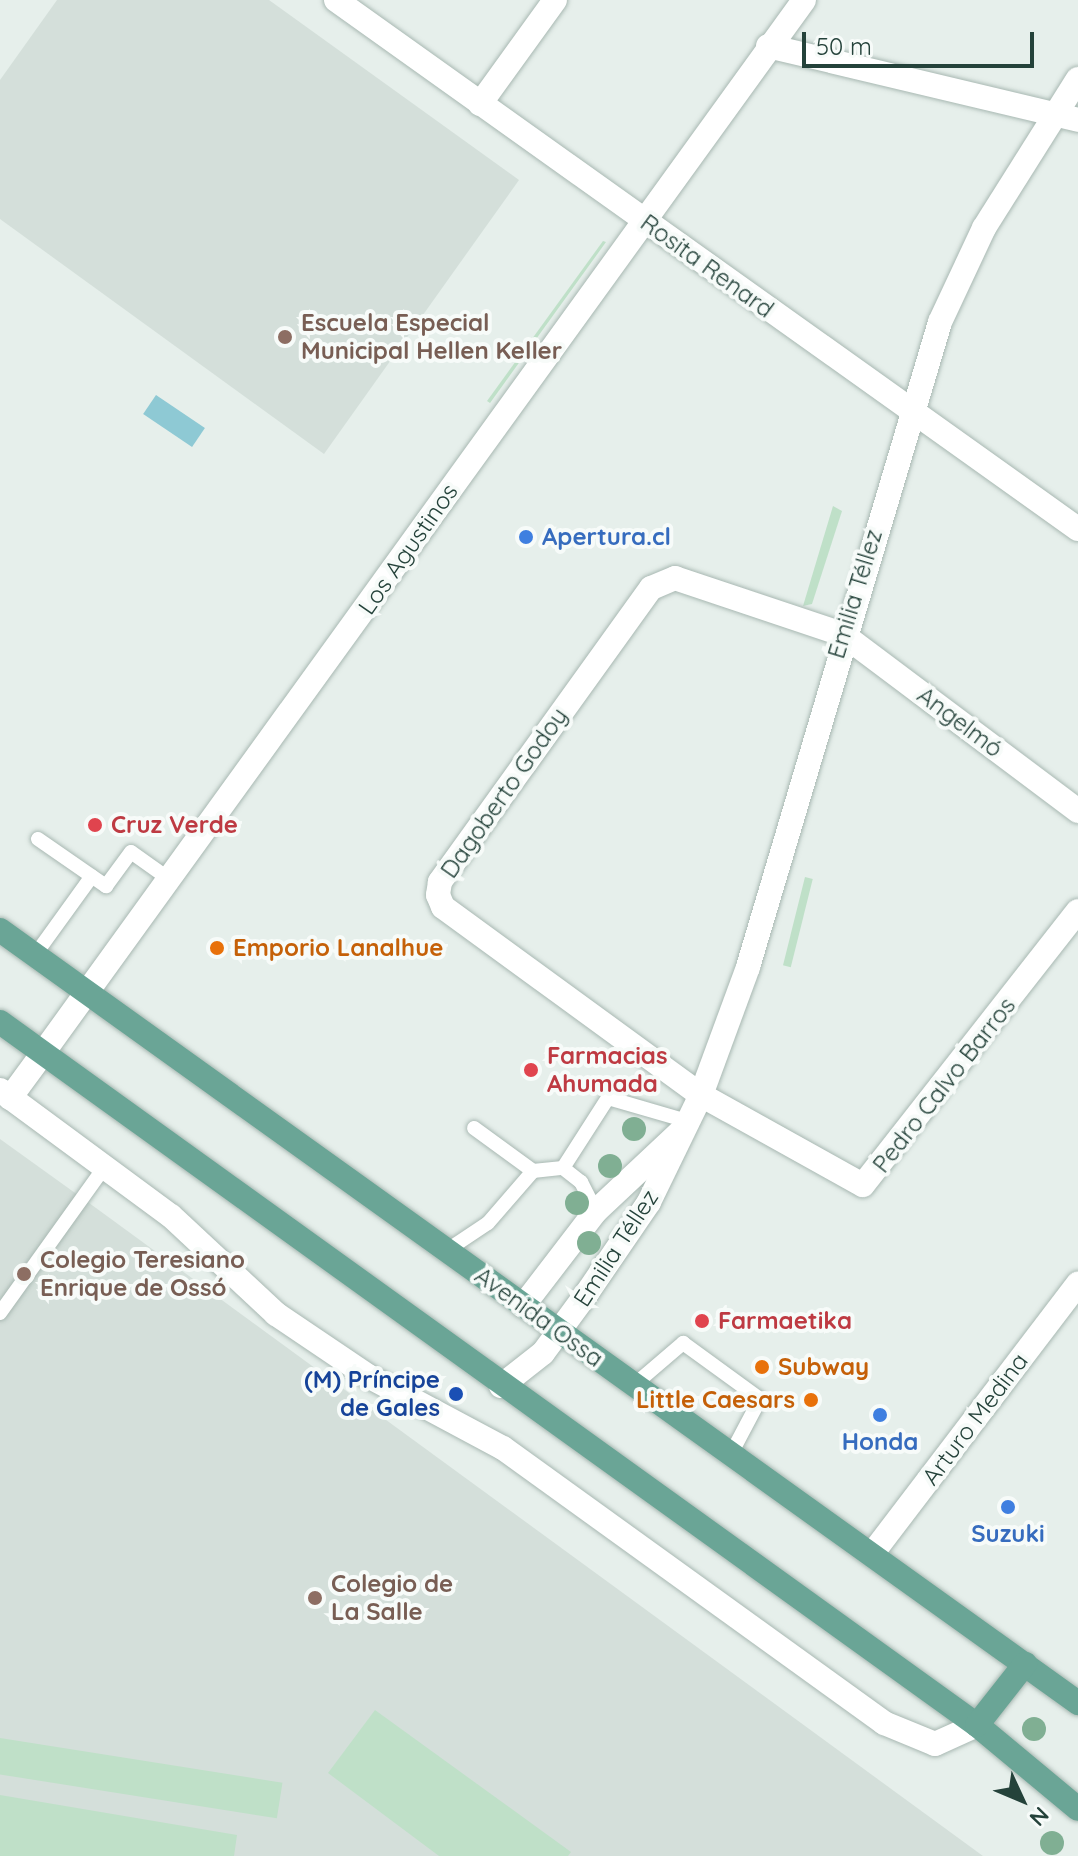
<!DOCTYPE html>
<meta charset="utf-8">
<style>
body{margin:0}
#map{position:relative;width:1078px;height:1856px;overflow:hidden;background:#e6efeb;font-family:Quicksand,sans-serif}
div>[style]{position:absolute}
.built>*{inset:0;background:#d4dfda}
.green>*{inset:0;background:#bfe0c8;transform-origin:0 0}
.water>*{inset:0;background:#8ec9d4;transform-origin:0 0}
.roads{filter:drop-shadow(0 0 2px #a8b8b2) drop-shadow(0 0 2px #a8b8b2)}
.lane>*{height:14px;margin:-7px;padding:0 7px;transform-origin:7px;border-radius:7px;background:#fff}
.street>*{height:24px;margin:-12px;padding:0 12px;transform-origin:12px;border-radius:12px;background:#fff}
.secondary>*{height:24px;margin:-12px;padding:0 12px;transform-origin:12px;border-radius:12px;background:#fff}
.primary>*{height:24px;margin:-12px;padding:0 12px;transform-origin:12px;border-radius:12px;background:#6aa596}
.trees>*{width:24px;height:24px;margin:-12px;border-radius:50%;background:#80af93}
.dots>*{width:22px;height:22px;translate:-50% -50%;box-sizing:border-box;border:4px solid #f7fbf9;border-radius:50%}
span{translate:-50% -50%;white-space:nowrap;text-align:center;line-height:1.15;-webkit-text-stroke:8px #f7fbf9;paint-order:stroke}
.street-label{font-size:24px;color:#24423a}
.education-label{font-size:24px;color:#785e54;font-weight:700}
.left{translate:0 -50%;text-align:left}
.shop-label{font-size:24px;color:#366cbe;font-weight:700}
.health-label{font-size:24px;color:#be3a42;font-weight:700}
.food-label{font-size:24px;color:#c56008;font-weight:700}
.right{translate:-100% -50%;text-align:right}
.transit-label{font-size:24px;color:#164399;font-weight:700}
.north{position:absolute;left:982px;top:1760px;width:80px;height:80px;-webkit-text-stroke:6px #f7fbf9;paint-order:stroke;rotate:134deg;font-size:22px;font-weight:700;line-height:32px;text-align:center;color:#24423a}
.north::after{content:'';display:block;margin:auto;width:28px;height:36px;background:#24423a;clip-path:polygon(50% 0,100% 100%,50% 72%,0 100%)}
.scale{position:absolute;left:802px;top:32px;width:232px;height:36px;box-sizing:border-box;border:4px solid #24423a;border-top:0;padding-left:10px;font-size:24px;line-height:28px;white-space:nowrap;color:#24423a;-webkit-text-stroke:6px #f7fbf9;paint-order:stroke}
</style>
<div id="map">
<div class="built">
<i style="clip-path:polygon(57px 0,269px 0,519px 180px,324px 454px,0 219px,0 80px)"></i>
<i style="clip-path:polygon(0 1139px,96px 1208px,983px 1856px,0 1856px)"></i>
</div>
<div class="green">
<i style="clip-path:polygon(603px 241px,606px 242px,490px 403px,487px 401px)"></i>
<i style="clip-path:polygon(833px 506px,842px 511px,812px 604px,803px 606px)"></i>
<i style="left:805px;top:877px;width:8px;height:91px;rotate:14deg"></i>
<i style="clip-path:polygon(375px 1710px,571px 1852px,568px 1856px,439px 1856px,328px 1773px)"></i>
<i style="left:0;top:1738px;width:286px;height:36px;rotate:9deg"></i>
<i style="clip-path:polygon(0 1795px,237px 1835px,234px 1856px,0 1856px)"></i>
</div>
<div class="water">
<i style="left:156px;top:395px;width:59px;height:23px;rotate:34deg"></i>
</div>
<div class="roads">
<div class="lane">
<i style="left:38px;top:839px;width:83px;rotate:34.7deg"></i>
<i style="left:106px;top:886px;width:42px;rotate:-53.7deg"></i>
<i style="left:131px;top:852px;width:47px;rotate:35.4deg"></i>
<i style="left:35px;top:955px;width:97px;rotate:-54.2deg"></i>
<i style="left:474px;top:1128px;width:73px;rotate:36.1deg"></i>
<i style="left:563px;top:1168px;width:23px;rotate:38deg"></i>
<i style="left:581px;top:1182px;width:33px;rotate:63deg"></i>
<i style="left:446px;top:1251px;width:50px;rotate:-33.7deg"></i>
<i style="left:488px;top:1223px;width:69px;rotate:-49.1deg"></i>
<i style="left:533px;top:1171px;width:30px;rotate:-6deg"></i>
<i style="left:563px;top:1168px;width:83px;rotate:-57.3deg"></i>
<i style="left:608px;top:1098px;width:82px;rotate:16.2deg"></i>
<i style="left:0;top:1313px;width:178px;rotate:-54.4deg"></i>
<i style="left:634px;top:1385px;width:65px;rotate:-40.6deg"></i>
<i style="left:683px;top:1343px;width:95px;rotate:36deg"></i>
<i style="left:760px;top:1399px;width:62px;rotate:117.8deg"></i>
</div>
<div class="street">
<i style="left:336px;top:0;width:911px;rotate:35.49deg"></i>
<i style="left:768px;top:46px;width:319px;rotate:13.4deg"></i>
<i style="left:480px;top:104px;width:128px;rotate:-54.2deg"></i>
<i style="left:1078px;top:811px;width:295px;rotate:-143.1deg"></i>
<i style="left:842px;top:634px;width:176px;rotate:-161.5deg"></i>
<i style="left:675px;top:578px;width:26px;rotate:157deg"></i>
<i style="left:651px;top:588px;width:362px;rotate:125.7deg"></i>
<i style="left:440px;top:882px;width:13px;rotate:99deg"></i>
<i style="left:438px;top:895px;width:13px;rotate:67deg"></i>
<i style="left:443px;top:907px;width:319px;rotate:36.1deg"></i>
<i style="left:701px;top:1095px;width:185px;rotate:29.1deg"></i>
<i style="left:863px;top:1185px;width:348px;rotate:-51.9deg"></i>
<i style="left:0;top:1090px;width:212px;rotate:36.4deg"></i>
<i style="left:171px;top:1216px;width:144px;rotate:43deg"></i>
<i style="left:276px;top:1314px;width:111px;rotate:34deg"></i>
<i style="left:368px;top:1376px;width:153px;rotate:28.1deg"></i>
<i style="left:503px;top:1448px;width:470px;rotate:35.8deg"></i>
<i style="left:884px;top:1723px;width:55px;rotate:22.4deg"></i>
<i style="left:935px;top:1744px;width:46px;rotate:-24.3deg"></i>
<i style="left:10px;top:1098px;width:56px;rotate:-53.7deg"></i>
<i style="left:872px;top:1554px;width:340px;rotate:-52.7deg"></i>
</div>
<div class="secondary">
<i style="left:43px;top:1053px;width:1299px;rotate:-54.14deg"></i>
<i style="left:523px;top:1306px;width:120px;rotate:-52.5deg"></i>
<i style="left:596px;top:1211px;width:114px;rotate:-43.2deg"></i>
<i style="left:501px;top:1386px;width:53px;rotate:-38.2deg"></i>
<i style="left:543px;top:1353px;width:74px;rotate:-53.7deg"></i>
<i style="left:587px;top:1293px;width:110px;rotate:-55.7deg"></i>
<i style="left:649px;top:1202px;width:119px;rotate:-64.1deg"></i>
<i style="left:701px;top:1095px;width:136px;rotate:-69.8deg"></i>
<i style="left:748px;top:967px;width:673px;rotate:-73.42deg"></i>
<i style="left:940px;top:322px;width:104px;rotate:-64.9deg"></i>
<i style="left:984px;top:228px;width:176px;rotate:-57.8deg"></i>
</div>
<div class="primary">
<i style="left:0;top:930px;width:1327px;rotate:35.64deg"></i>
<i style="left:0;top:1022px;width:1204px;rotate:35.74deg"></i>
<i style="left:977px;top:1725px;width:131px;rotate:39.7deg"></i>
<i style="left:977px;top:1725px;width:78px;rotate:-51.8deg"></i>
</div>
</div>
<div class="trees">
<i style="left:634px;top:1129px"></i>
<i style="left:610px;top:1166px"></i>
<i style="left:577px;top:1203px"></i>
<i style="left:589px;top:1243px"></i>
<i style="left:1034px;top:1729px"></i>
<i style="left:1052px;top:1843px"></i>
</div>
<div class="dots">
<i style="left:285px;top:337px;background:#8d6e63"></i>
<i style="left:526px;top:537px;background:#3f7fe0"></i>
<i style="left:95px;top:825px;background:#e0444e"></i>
<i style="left:217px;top:948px;background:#e8710a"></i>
<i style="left:531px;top:1070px;background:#e0444e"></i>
<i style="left:24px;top:1274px;background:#8d6e63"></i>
<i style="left:702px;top:1321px;background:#e0444e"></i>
<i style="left:762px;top:1367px;background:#e8710a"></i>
<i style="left:456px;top:1394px;background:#1a4fb4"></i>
<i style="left:811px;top:1400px;background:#e8710a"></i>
<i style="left:880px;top:1415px;background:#3f7fe0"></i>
<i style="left:1008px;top:1507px;background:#3f7fe0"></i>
<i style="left:315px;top:1598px;background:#8d6e63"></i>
</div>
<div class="street-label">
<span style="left:707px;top:266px;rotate:36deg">Rosita Renard</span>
<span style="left:408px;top:549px;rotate:-55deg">Los Agustinos</span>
<span style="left:855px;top:594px;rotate:-73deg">Emilia Téllez</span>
<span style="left:960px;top:722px;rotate:37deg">Angelmó</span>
<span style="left:504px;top:793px;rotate:-55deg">Dagoberto Godoy</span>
<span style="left:944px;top:1085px;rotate:-52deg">Pedro Calvo Barros</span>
<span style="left:616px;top:1248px;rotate:-57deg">Emilia Téllez</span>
<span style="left:539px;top:1317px;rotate:36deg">Avenida Ossa</span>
<span style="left:975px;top:1419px;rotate:-53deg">Arturo Medina</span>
</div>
<div class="education-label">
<span class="left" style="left:301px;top:337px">Escuela Especial<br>Municipal Hellen Keller</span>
<span class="left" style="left:40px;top:1274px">Colegio Teresiano<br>Enrique de Ossó</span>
<span class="left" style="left:331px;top:1598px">Colegio de<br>La Salle</span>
</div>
<div class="shop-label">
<span class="left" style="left:542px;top:537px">Apertura.cl</span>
<span style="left:880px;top:1442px">Honda</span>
<span style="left:1008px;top:1534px">Suzuki</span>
</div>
<div class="health-label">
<span class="left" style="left:111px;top:825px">Cruz Verde</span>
<span class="left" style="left:547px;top:1070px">Farmacias<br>Ahumada</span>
<span class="left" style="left:718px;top:1321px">Farmaetika</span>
</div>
<div class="food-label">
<span class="left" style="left:233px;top:948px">Emporio Lanalhue</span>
<span class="left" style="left:778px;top:1367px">Subway</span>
<span class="right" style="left:795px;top:1400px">Little Caesars</span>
</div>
<div class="transit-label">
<span class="right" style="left:440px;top:1394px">(M) Príncipe<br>de Gales</span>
</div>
<div class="north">N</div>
<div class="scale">50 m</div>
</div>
